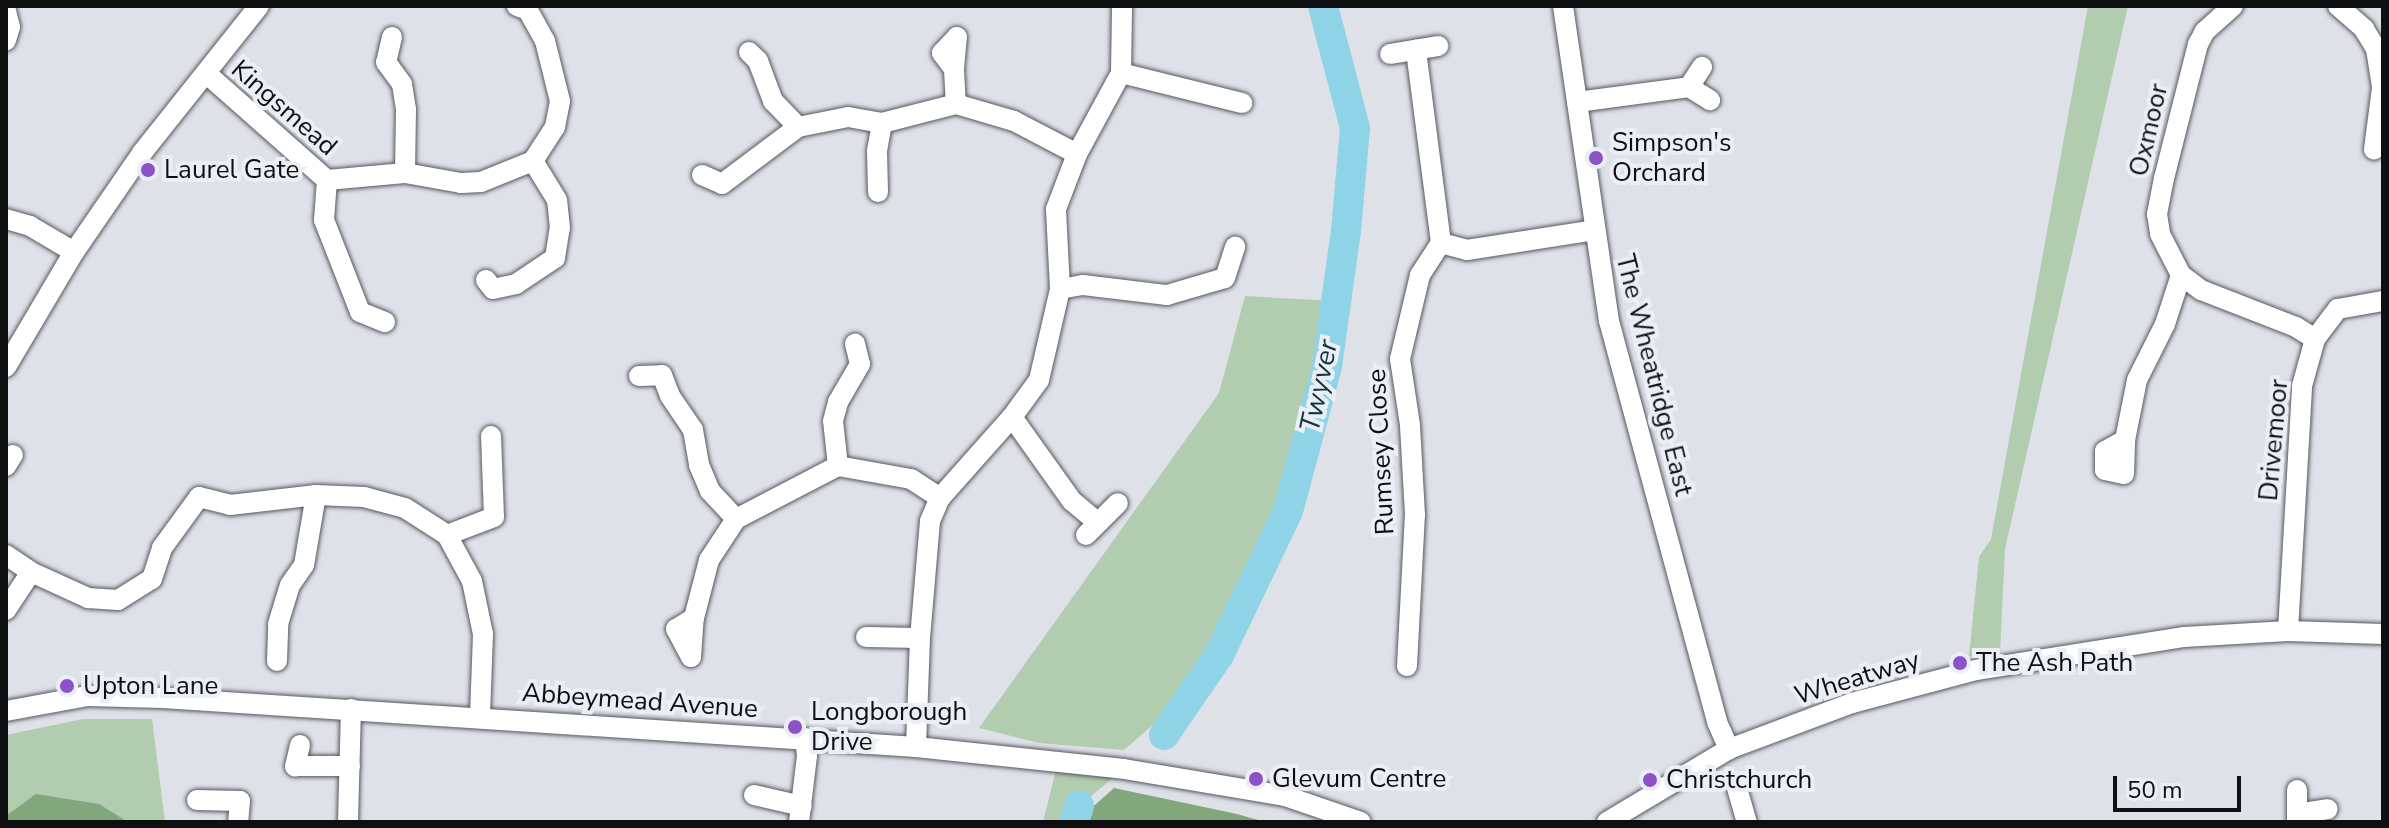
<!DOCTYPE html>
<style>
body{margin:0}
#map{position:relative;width:2389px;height:828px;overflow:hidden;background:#dee1e8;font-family:"Nunito Sans",sans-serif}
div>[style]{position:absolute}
.green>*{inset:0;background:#b1ccae}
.forest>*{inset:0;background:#82a77d}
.river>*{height:30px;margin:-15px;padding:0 15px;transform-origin:15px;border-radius:15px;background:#8fd3e7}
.roads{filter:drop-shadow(0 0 2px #55585e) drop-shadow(0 0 2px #55585e)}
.minor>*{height:20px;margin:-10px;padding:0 10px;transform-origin:10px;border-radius:10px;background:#fff}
.dots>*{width:22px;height:22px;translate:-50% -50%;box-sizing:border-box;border:4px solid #ebeff5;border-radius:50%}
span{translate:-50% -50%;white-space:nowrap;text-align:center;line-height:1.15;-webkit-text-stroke:8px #ebeff5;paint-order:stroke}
.street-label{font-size:26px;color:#0e0f11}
.poi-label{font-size:26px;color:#0e0f11}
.left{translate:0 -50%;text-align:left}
.water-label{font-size:28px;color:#13343d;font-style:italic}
.frame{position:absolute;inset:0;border:8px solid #0e0f11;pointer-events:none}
.scale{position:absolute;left:2113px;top:776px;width:128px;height:36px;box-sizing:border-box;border:4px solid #0e0f11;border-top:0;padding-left:10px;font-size:24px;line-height:28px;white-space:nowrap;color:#0e0f11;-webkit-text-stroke:6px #ebeff5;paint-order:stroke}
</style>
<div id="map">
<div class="green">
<i style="clip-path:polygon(2088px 6px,2128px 6px,2005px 549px,2000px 652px,1969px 656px,1979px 557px,1991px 539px)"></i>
<i style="clip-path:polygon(1245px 296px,1331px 301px,1329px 371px,1292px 517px,1226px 661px,1124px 750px,1039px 743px,979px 728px,1219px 393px)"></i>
<i style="clip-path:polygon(83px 719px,152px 719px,165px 822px,6px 822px,6px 735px)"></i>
<i style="clip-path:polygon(1058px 762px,1124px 769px,1079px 806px,1074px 822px,1043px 822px)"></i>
</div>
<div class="forest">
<i style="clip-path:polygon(1114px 788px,1237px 814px,1265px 822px,1083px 822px,1087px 812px)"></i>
<i style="clip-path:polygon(36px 794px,99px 804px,128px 822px,6px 822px,6px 816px)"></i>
</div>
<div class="river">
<i style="left:1164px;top:735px;width:97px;rotate:-55.5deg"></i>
<i style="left:1219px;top:655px;width:160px;rotate:-64.4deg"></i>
<i style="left:1288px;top:511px;width:150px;rotate:-74.9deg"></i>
<i style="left:1327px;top:366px;width:136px;rotate:-82deg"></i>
<i style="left:1346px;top:231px;width:103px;rotate:-85deg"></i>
<i style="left:1355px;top:128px;width:126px;rotate:-104.7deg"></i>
<i style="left:1074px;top:822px;width:17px;rotate:-73deg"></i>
</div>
<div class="roads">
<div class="minor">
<i style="left:1563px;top:6px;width:318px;rotate:81.7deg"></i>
<i style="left:1609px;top:321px;width:415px;rotate:74.9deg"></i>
<i style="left:1717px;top:722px;width:30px;rotate:66deg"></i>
<i style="left:2233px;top:6px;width:38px;rotate:138deg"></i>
<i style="left:2205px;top:31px;width:15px;rotate:118deg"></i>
<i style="left:2198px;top:44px;width:138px;rotate:104.2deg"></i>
<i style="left:2164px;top:178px;width:37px;rotate:101deg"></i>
<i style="left:2157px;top:214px;width:20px;rotate:81deg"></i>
<i style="left:2160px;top:234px;width:46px;rotate:62.9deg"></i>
<i style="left:2181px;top:275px;width:25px;rotate:37deg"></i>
<i style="left:2201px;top:290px;width:102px;rotate:21.3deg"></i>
<i style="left:2296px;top:327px;width:22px;rotate:32deg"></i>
<i style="left:2338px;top:6px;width:35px;rotate:41deg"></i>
<i style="left:2364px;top:29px;width:23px;rotate:59deg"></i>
<i style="left:2376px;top:49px;width:39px;rotate:81deg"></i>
<i style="left:2382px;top:88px;width:62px;rotate:97.5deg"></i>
<i style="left:6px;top:11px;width:16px;rotate:76deg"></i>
<i style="left:10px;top:27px;width:14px;rotate:107deg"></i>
<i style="left:392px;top:37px;width:26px;rotate:103deg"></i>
<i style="left:386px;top:62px;width:27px;rotate:54deg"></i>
<i style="left:402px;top:84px;width:25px;rotate:81deg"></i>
<i style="left:406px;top:109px;width:64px;rotate:90.9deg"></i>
<i style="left:749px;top:52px;width:13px;rotate:45deg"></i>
<i style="left:758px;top:61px;width:43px;rotate:69.4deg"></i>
<i style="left:773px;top:101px;width:36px;rotate:46deg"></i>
<i style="left:1390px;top:54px;width:49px;rotate:-9.5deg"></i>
<i style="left:954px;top:69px;width:32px;rotate:-85deg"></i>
<i style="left:957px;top:37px;width:22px;rotate:133deg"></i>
<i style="left:942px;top:53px;width:20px;rotate:53deg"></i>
<i style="left:954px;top:69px;width:35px;rotate:87deg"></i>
<i style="left:1121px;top:73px;width:125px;rotate:13.9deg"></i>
<i style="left:207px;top:74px;width:160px;rotate:41.5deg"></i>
<i style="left:327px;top:180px;width:40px;rotate:94.3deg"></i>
<i style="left:324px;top:220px;width:99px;rotate:68.6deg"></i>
<i style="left:360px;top:312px;width:27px;rotate:22deg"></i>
<i style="left:1689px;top:87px;width:24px;rotate:-57deg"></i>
<i style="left:1577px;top:102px;width:113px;rotate:-7.6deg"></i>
<i style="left:1689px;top:87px;width:25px;rotate:32deg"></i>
<i style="left:702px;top:175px;width:22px;rotate:24deg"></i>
<i style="left:722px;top:184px;width:95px;rotate:-36.9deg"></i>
<i style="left:798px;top:127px;width:51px;rotate:-11.3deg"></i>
<i style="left:848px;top:117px;width:35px;rotate:10deg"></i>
<i style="left:882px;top:123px;width:76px;rotate:-14.4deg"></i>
<i style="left:956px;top:104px;width:60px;rotate:16.3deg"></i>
<i style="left:1014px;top:121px;width:71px;rotate:27.6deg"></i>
<i style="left:327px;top:180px;width:78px;rotate:-5.1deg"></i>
<i style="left:405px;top:173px;width:57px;rotate:10.1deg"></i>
<i style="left:461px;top:183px;width:20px;rotate:-3deg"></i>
<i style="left:481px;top:182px;width:56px;rotate:-22deg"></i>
<i style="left:533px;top:161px;width:40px;rotate:-57.1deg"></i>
<i style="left:555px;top:127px;width:26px;rotate:-79deg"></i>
<i style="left:560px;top:101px;width:62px;rotate:-104deg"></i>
<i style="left:545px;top:41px;width:35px;rotate:-119deg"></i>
<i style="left:528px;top:10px;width:12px;rotate:-160deg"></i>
<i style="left:878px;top:192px;width:41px;rotate:-91.4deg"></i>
<i style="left:877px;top:151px;width:28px;rotate:-80deg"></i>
<i style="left:6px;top:219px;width:25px;rotate:16deg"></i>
<i style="left:30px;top:226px;width:51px;rotate:30.6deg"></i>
<i style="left:1441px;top:243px;width:27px;rotate:15deg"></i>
<i style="left:1467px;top:250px;width:129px;rotate:-8.9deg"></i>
<i style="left:486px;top:280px;width:11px;rotate:52deg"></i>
<i style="left:493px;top:289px;width:24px;rotate:-12deg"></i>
<i style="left:516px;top:284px;width:47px;rotate:-33.7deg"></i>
<i style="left:555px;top:258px;width:30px;rotate:-81deg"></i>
<i style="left:560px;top:228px;width:28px;rotate:-96deg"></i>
<i style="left:557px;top:200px;width:46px;rotate:-121.6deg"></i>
<i style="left:1060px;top:289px;width:23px;rotate:-10deg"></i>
<i style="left:1083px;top:285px;width:85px;rotate:6.8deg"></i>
<i style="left:1167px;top:295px;width:60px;rotate:-16.3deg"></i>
<i style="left:1225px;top:278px;width:33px;rotate:-72deg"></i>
<i style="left:6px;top:367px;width:134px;rotate:-59.4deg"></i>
<i style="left:74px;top:252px;width:120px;rotate:-55.5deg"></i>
<i style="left:142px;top:153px;width:188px;rotate:-51.5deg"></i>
<i style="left:639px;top:376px;width:23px;rotate:-2deg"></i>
<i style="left:662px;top:375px;width:22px;rotate:69deg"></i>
<i style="left:670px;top:396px;width:41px;rotate:55.9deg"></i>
<i style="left:693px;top:430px;width:36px;rotate:80deg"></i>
<i style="left:699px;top:465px;width:28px;rotate:67deg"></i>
<i style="left:710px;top:491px;width:38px;rotate:47deg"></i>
<i style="left:1012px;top:417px;width:103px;rotate:54.5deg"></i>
<i style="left:1072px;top:501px;width:33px;rotate:40deg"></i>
<i style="left:2125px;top:440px;width:23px;rotate:151deg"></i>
<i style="left:2105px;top:451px;width:19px;rotate:90deg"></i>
<i style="left:2105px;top:470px;width:19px;rotate:12deg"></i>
<i style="left:2124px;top:474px;width:34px;rotate:-88deg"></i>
<i style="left:2125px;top:440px;width:61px;rotate:-78.7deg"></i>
<i style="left:2137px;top:380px;width:63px;rotate:-63.4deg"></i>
<i style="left:2165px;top:324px;width:52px;rotate:-71.9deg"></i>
<i style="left:6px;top:466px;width:13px;rotate:-58deg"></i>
<i style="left:838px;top:466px;width:45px;rotate:-96.3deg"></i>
<i style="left:833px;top:421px;width:20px;rotate:-75deg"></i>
<i style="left:838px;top:402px;width:44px;rotate:-59.9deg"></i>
<i style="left:860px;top:364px;width:21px;rotate:-104deg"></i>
<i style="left:447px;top:535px;width:50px;rotate:-21deg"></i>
<i style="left:494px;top:517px;width:81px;rotate:-92.1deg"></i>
<i style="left:1086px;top:535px;width:45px;rotate:-45deg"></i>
<i style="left:6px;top:555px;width:30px;rotate:34deg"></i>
<i style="left:31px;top:572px;width:63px;rotate:24.5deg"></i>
<i style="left:88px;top:598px;width:30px;rotate:4deg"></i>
<i style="left:118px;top:600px;width:40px;rotate:-32deg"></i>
<i style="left:152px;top:579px;width:33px;rotate:-72deg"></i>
<i style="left:162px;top:548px;width:63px;rotate:-54deg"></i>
<i style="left:199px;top:497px;width:32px;rotate:14deg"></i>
<i style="left:230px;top:505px;width:87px;rotate:-6.6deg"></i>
<i style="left:316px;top:495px;width:48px;rotate:2.4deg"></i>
<i style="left:364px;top:497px;width:42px;rotate:15deg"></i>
<i style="left:405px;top:508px;width:50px;rotate:32.7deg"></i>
<i style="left:447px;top:535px;width:52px;rotate:61.5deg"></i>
<i style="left:472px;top:581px;width:54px;rotate:78.3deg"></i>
<i style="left:483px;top:634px;width:82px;rotate:92.1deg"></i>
<i style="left:6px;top:610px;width:45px;rotate:-56.7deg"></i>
<i style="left:2288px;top:631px;width:245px;rotate:-86.7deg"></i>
<i style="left:2302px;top:386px;width:49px;rotate:-74.5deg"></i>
<i style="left:2315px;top:339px;width:38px;rotate:-53deg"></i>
<i style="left:2338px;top:309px;width:46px;rotate:-10.1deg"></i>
<i style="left:866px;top:637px;width:54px;rotate:1.1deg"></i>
<i style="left:691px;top:657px;width:39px;rotate:-86deg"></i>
<i style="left:694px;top:618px;width:60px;rotate:-75.5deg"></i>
<i style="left:709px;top:560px;width:49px;rotate:-56.6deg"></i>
<i style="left:736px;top:519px;width:115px;rotate:-27.5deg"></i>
<i style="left:838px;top:466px;width:74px;rotate:10.1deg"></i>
<i style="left:911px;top:479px;width:35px;rotate:33deg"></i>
<i style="left:691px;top:657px;width:32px;rotate:-118deg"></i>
<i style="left:676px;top:629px;width:21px;rotate:-31deg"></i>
<i style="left:277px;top:661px;width:37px;rotate:-88deg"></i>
<i style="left:278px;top:624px;width:41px;rotate:-72.9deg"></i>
<i style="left:290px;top:585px;width:24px;rotate:-55deg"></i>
<i style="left:304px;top:565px;width:71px;rotate:-80.3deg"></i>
<i style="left:1407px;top:666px;width:151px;rotate:-87deg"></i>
<i style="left:1415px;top:515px;width:90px;rotate:-93.2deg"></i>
<i style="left:1410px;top:425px;width:67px;rotate:-98.6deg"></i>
<i style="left:1400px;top:359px;width:86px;rotate:-76.6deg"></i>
<i style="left:1420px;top:275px;width:38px;rotate:-57deg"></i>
<i style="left:1441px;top:243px;width:195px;rotate:-97.4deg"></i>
<i style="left:6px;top:711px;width:82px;rotate:-10.5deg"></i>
<i style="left:87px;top:696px;width:76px;rotate:1.5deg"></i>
<i style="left:163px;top:698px;width:755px;rotate:3.72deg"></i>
<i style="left:916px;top:747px;width:209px;rotate:6deg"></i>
<i style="left:1124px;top:769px;width:163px;rotate:9.5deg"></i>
<i style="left:1285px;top:796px;width:80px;rotate:18.9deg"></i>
<i style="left:300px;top:745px;width:22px;rotate:103deg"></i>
<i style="left:295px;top:766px;width:55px"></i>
<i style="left:916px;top:747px;width:109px;rotate:-87.9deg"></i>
<i style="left:920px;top:638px;width:117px;rotate:-85.1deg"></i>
<i style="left:930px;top:521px;width:25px;rotate:-67deg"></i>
<i style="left:940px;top:498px;width:108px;rotate:-48.4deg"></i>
<i style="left:1012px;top:417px;width:46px;rotate:-53.9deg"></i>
<i style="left:1039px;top:380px;width:93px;rotate:-77deg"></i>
<i style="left:1060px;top:289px;width:80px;rotate:-92.9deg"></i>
<i style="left:1056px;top:209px;width:59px;rotate:-69.1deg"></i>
<i style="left:1077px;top:154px;width:92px;rotate:-61.5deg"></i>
<i style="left:1121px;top:73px;width:67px;rotate:-89.1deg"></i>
<i style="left:1737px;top:788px;width:35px;rotate:74deg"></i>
<i style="left:2297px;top:790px;width:32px;rotate:90deg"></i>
<i style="left:754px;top:795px;width:49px;rotate:12.9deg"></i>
<i style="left:197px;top:800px;width:43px;rotate:1.3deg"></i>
<i style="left:240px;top:801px;width:21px;rotate:95deg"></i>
<i style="left:2297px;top:814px;width:31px;rotate:-9deg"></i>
<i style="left:348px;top:822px;width:113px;rotate:-88.5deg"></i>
<i style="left:799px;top:822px;width:66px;rotate:-83.1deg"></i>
<i style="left:807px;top:756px;width:18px;rotate:-96deg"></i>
<i style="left:1607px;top:822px;width:142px;rotate:-30.9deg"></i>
<i style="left:1729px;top:749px;width:131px;rotate:-20.5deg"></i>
<i style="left:1852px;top:703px;width:128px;rotate:-14.9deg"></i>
<i style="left:1976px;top:670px;width:211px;rotate:-9deg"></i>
<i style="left:2184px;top:637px;width:104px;rotate:-3.3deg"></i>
<i style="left:2288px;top:631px;width:95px;rotate:1.8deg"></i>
</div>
</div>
<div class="dots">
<i style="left:1596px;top:158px;background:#8c52c9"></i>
<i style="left:148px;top:170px;background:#8c52c9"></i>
<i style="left:1960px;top:663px;background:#8c52c9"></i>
<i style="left:67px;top:686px;background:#8c52c9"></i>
<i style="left:795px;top:727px;background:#8c52c9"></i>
<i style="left:1256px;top:779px;background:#8c52c9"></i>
<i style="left:1650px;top:780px;background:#8c52c9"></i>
</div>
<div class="street-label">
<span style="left:284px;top:108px;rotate:41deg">Kingsmead</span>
<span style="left:2149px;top:130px;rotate:-77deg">Oxmoor</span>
<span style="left:1654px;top:375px;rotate:76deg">The Wheatridge East</span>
<span style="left:2274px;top:440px;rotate:-85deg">Drivemoor</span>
<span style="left:1381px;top:452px;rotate:-93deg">Rumsey Close</span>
<span style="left:1857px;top:678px;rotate:-17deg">Wheatway</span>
<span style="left:640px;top:701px;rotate:4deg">Abbeymead Avenue</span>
</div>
<div class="poi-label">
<span class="left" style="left:1612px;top:158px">Simpson's<br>Orchard</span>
<span class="left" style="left:164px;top:170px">Laurel Gate</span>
<span class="left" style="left:1976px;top:663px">The Ash Path</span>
<span class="left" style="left:83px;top:686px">Upton Lane</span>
<span class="left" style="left:811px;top:727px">Longborough<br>Drive</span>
<span class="left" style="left:1272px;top:779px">Glevum Centre</span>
<span class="left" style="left:1666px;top:780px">Christchurch</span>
</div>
<div class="water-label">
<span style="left:1319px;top:386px;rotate:-78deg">Twyver</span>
</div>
<div class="frame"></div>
<div class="scale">50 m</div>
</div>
